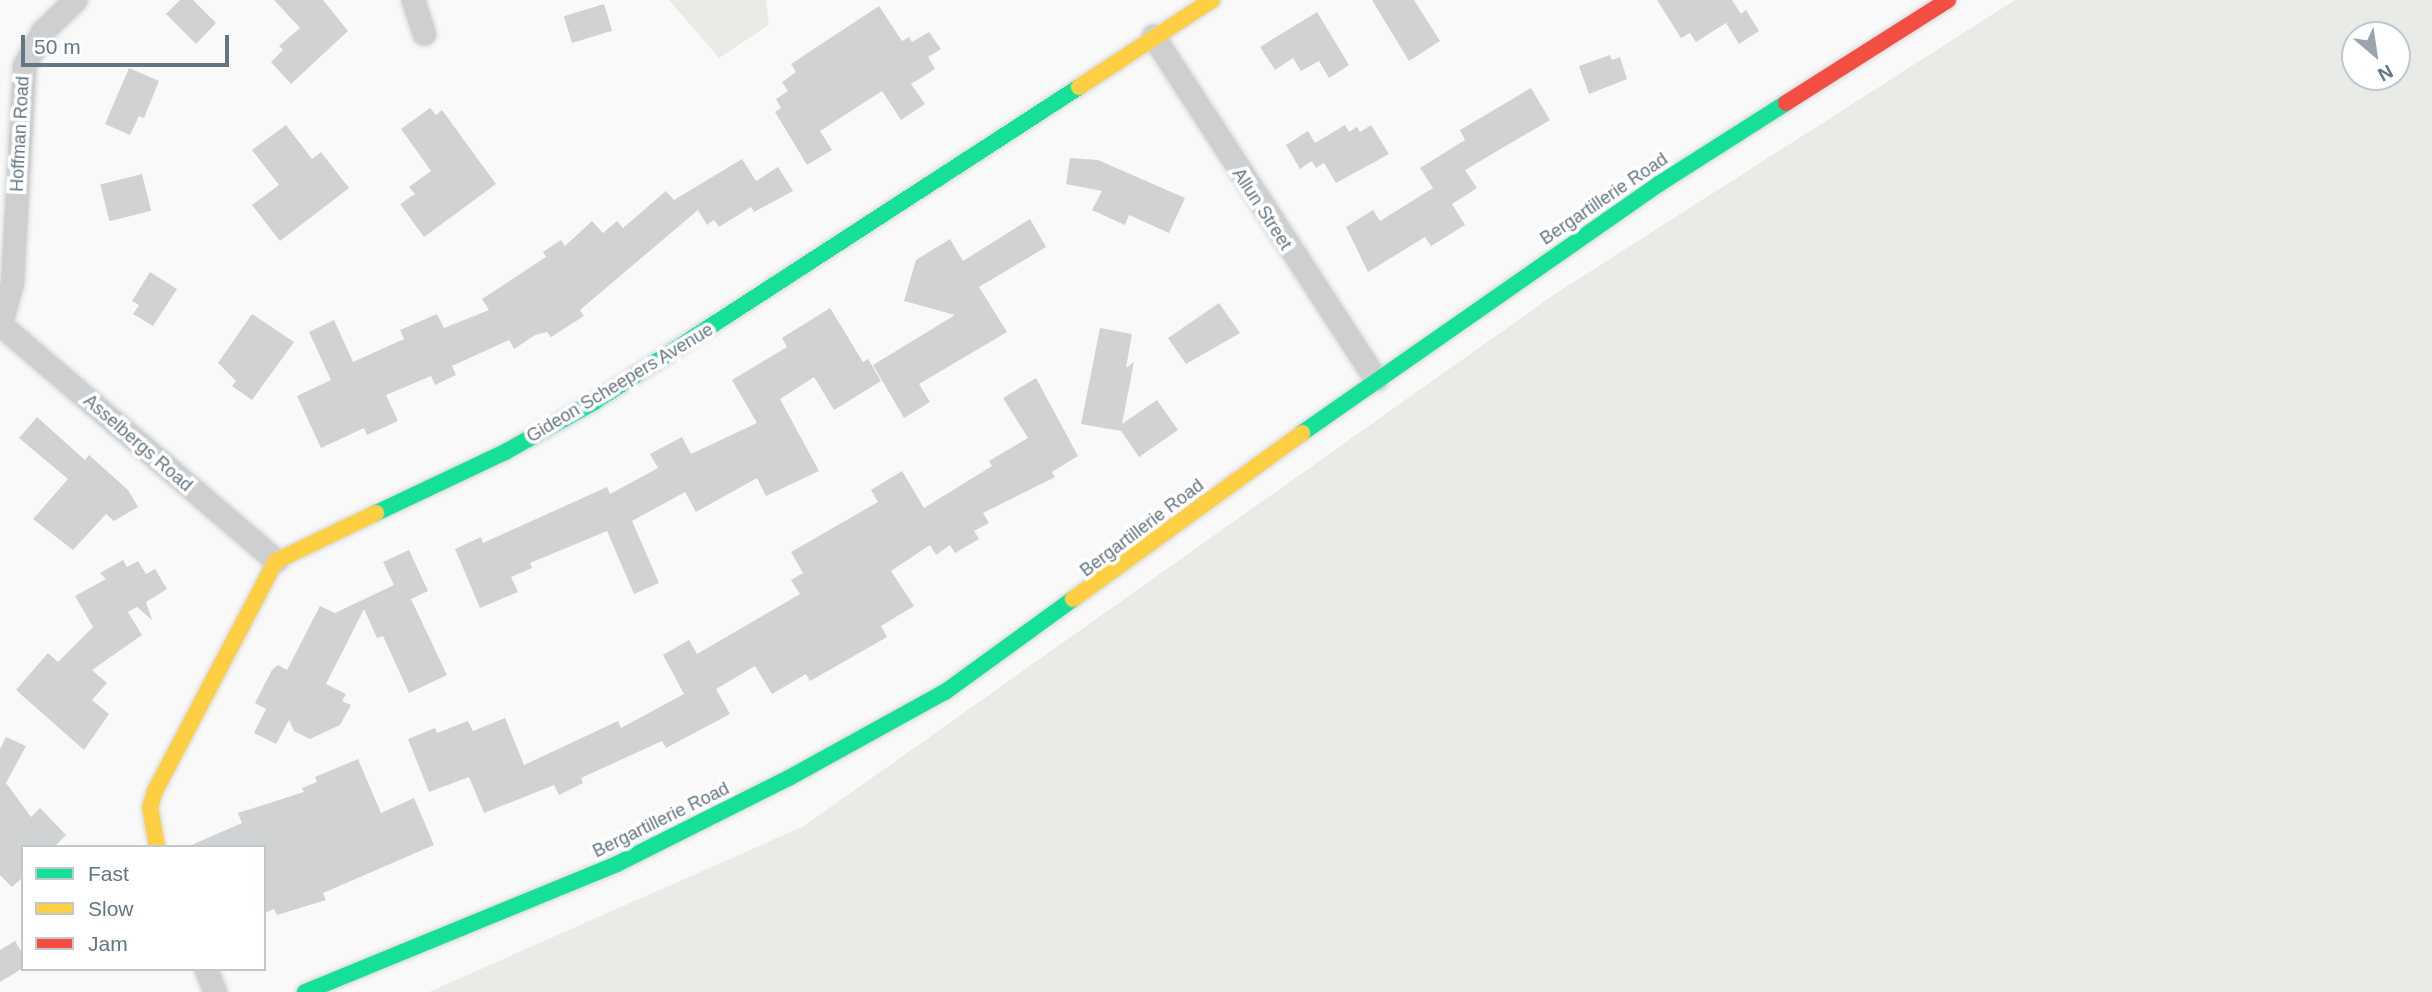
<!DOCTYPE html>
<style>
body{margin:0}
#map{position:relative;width:2432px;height:992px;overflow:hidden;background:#f9f9f9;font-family:Arial,sans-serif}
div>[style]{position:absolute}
.green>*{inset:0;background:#e8ebe6}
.building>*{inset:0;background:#d0d2d3;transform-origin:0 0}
.roads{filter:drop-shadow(0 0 2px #d5d6d7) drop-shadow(0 0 2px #d5d6d7)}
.street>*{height:23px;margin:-11.5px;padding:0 11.5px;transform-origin:11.5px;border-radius:11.5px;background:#cecfd0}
.fast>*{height:16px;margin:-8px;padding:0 8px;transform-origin:8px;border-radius:8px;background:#16e098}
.slow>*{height:16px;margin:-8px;padding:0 8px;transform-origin:8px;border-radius:8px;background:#ffcf43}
.jam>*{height:16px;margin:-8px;padding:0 8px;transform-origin:8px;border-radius:8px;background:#f24e42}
span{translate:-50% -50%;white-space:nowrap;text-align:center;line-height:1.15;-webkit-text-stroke:7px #fff;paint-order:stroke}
.street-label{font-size:18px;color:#657683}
.legend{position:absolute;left:21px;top:845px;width:245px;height:126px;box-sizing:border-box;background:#fff;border:2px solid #c1c8cd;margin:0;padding:9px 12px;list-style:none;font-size:21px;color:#657683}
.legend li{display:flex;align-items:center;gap:14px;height:35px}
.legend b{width:35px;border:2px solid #c1c8cd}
.north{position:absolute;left:2341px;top:21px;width:70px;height:70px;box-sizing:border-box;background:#fff;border:2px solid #c1c8cd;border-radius:50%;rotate:151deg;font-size:19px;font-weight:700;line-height:28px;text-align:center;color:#657683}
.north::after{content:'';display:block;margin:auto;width:24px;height:32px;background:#99a4ac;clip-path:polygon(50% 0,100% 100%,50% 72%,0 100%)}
.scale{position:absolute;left:21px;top:35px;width:208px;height:32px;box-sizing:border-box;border:4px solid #657683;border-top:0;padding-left:9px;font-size:21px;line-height:24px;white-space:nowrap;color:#657683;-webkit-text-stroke:5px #fff;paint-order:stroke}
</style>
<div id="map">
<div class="green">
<i style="clip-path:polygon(669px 0,766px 0,769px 25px,719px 58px)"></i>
<i style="clip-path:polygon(evenodd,2015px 0,2432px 0,2432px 992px,429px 992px,804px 826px,1555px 294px,2015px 0,2355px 35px,2397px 35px,2397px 77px,2355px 77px,2355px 35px)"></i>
</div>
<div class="building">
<i style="clip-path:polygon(180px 0,193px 0,216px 23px,196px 44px,166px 14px)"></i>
<i style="clip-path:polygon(274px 0,323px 0,348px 31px,291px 84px,271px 62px,283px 50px,279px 46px,300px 28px)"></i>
<i style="clip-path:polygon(1372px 0,1414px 0,1440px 41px,1409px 61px)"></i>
<i style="clip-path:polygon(1657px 0,1732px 0,1741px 14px,1746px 10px,1759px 31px,1739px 44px,1726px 23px,1740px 14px,1696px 42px,1690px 33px,1681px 38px)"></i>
<i style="left:604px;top:4px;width:28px;height:42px;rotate:73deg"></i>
<i style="clip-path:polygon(879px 6px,902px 41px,909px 37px,912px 42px,929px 32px,941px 49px,928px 57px,935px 69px,911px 84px,925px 104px,901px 120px,882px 91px,820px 131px,832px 150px,807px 165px,775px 112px,781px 108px,776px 99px,788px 91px,782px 82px,796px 72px,791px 64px)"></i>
<i style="clip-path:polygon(1317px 12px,1349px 65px,1329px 78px,1319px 61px,1301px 71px,1293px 58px,1275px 70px,1260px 47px)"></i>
<i style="clip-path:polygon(1610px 55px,1612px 60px,1620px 57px,1627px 79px,1589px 94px,1579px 66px)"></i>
<i style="clip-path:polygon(129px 68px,159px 81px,144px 118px,139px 116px,130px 135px,105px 124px)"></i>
<i style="clip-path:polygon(1531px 88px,1550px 120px,1465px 170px,1477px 188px,1452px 204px,1465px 225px,1431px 246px,1425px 237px,1368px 272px,1346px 227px,1373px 210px,1380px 221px,1433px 188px,1420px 168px,1465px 140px,1460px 130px)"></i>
<i style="clip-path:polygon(430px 108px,436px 115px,442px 110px,496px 184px,424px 237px,400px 204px,415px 194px,409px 187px,431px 171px,401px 129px)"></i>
<i style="clip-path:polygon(286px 125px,312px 159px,321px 152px,349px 188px,280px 241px,252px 205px,279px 185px,252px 150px)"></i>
<i style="clip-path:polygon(1345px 125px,1349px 132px,1357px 127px,1360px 132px,1371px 125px,1389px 154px,1336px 183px,1324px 163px,1316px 168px,1312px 161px,1300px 169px,1286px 145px,1308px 131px,1315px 143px)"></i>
<i style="clip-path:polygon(1070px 158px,1098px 160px,1185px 198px,1169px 233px,1129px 215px,1125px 225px,1092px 210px,1102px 191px,1066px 184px)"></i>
<i style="clip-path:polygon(742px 159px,756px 181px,778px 167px,793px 191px,754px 212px,751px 207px,719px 227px,714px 220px,707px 225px,698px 210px,580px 310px,584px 316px,551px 337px,547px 332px,535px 335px,514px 349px,509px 340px,452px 366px,456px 375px,435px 385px,431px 376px,386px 395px,398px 421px,367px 435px,364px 428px,321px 448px,297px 396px,331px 380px,309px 332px,334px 320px,353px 362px,404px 339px,400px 330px,437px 314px,444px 328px,489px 310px,482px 299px,546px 257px,543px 252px,561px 240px,565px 246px,592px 221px,603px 233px,617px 221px,623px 228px,666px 191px,674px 200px)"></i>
<i style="left:142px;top:174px;width:38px;height:43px;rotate:76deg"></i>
<i style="clip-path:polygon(1030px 219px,1046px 247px,979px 287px,1007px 332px,919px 384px,930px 402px,904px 418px,873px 365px,955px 315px,904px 301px,916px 260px,950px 239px,963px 261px)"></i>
<i style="clip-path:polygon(150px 272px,177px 289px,153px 326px,133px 314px,139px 305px,132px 301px)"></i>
<i style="clip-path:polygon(1219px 303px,1240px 333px,1186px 364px,1168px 338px)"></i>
<i style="clip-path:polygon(830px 308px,863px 362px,868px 359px,881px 381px,834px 410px,814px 377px,780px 399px,819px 471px,766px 496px,757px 478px,696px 512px,685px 492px,632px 521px,659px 583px,634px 594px,607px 531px,530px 563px,532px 568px,511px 577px,518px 592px,480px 608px,455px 549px,481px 537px,483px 543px,607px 487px,610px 494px,658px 468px,650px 454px,682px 437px,691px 454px,757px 423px,732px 380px,787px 347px,782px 338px)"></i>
<i style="clip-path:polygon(252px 314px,294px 342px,252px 400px,232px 386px,236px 381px,218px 363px)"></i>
<i style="clip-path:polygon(1100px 328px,1132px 334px,1126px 368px,1134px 362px,1122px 424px,1157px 400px,1178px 430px,1139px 457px,1121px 431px,1081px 424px)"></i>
<i style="clip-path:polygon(1036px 378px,1078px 456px,1052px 472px,1055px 477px,983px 513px,989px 523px,974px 531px,979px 539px,955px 553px,950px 545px,936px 555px,930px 545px,891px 571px,914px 606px,881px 626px,887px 637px,810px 681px,806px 674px,772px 694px,755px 666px,716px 689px,730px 714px,666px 748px,662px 741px,581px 778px,583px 783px,559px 795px,554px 785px,484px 813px,469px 777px,429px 792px,408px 739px,435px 728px,437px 733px,468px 721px,473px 731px,505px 718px,524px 765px,618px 721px,621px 728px,684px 694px,663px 655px,689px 640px,697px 654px,800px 594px,791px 580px,803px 573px,791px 552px,878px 502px,871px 490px,902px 471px,924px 508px,992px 466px,989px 461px,1028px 438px,1003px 398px)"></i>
<i style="clip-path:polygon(37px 417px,85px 460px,89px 455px,128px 490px,138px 507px,114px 521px,106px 514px,73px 550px,33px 519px,68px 479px,19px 438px)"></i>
<i style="clip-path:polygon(409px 550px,428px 591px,411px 599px,447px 675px,409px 693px,383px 636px,377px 638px,364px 609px,326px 684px,346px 694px,342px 701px,351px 705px,340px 725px,310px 739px,294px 731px,289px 720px,276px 744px,254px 733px,266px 709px,255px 703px,272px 670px,278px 665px,287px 670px,320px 606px,335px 613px,394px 585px,383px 562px)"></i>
<i style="clip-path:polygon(123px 560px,127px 567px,138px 561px,146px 574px,155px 569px,167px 589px,146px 602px,152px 620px,137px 607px,128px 612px,142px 635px,92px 670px,107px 683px,92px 700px,109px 714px,84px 750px,16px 690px,48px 653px,58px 662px,93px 627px,75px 596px,106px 579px,100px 573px)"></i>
<i style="clip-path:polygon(6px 737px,26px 746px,6px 783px,31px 817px,40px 808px,66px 835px,54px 847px,23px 847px,23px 877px,12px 887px,0 875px,0 749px)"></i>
<i style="clip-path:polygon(358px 759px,381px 813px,414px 798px,434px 845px,323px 893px,326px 900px,277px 915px,274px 909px,264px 913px,264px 847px,187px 847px,242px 823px,238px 813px,304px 792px,302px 788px,317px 782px,315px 777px)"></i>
<i style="clip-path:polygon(15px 941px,23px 954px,23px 968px,0 982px,0 950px)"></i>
</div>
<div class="roads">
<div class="street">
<i style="left:413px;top:0;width:35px;rotate:72deg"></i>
<i style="left:1153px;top:36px;width:409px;rotate:57deg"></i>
<i style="left:1px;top:325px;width:362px;rotate:40.6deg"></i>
<i style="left:0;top:326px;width:46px;rotate:-74.7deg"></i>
<i style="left:12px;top:282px;width:216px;rotate:-86.8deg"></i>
<i style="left:24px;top:66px;width:40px;rotate:-62deg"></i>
<i style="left:43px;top:31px;width:45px;rotate:-44.1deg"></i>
<i style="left:206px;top:969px;width:25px;rotate:69deg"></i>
</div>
<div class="fast">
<i style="left:1302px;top:433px;width:435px;rotate:-34.9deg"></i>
<i style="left:1659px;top:184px;width:151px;rotate:-32.5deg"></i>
<i style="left:376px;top:513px;width:143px;rotate:-25.3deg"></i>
<i style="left:505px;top:452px;width:102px;rotate:-29.3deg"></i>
<i style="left:594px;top:402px;width:578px;rotate:-33deg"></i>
<i style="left:305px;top:992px;width:337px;rotate:-22.3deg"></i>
<i style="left:617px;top:864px;width:192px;rotate:-26.6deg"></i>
<i style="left:789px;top:778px;width:178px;rotate:-28.9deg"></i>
<i style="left:945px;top:692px;width:158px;rotate:-36deg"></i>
</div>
<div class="slow">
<i style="left:1079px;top:87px;width:159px;rotate:-33.2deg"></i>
<i style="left:1073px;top:599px;width:283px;rotate:-35.9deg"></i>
<i style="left:157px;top:847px;width:40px;rotate:-100deg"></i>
<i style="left:150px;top:808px;width:18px;rotate:-74deg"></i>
<i style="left:155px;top:791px;width:260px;rotate:-62.3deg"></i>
<i style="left:276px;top:561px;width:111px;rotate:-25.6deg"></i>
</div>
<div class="jam">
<i style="left:1786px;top:103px;width:192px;rotate:-32.4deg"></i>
</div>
</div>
<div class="street-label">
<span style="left:20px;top:134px;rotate:-87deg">Hoffman Road</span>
<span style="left:1604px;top:199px;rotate:-34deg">Bergartillerie Road</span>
<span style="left:1262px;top:209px;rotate:57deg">Allun Street</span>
<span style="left:620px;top:383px;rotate:-31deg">Gideon Scheepers Avenue</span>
<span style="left:138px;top:443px;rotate:41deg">Asselbergs Road</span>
<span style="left:1142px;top:528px;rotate:-37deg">Bergartillerie Road</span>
<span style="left:661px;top:820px;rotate:-26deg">Bergartillerie Road</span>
</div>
<ul class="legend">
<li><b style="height:9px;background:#16e098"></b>Fast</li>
<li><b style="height:9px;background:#ffcf43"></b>Slow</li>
<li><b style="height:9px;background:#f24e42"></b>Jam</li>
</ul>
<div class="north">N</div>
<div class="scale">50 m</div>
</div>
